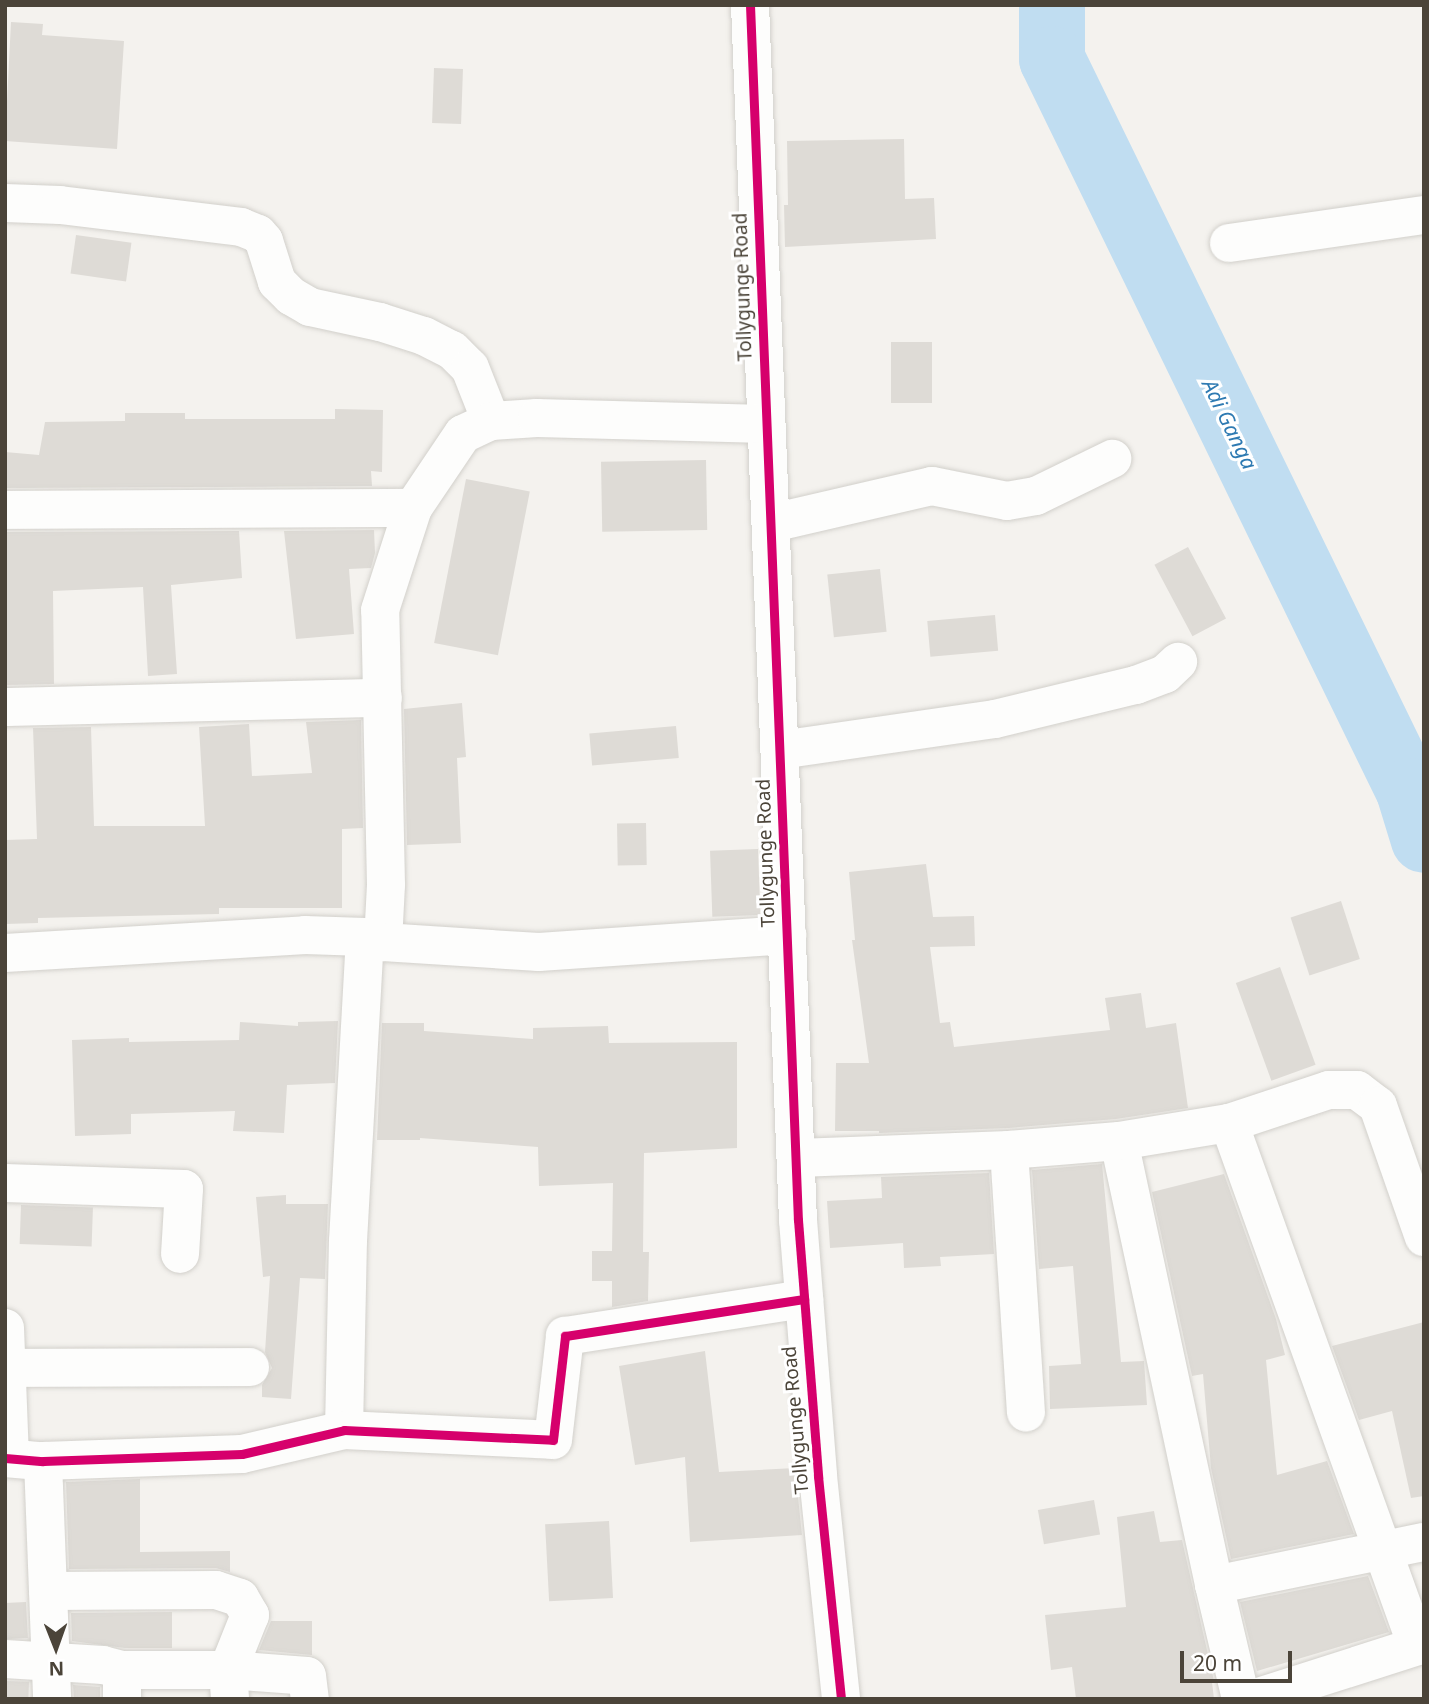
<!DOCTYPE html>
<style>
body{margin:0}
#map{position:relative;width:1429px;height:1704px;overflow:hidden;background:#f4f2ee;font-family:"Noto Sans",sans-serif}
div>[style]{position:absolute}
.river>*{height:66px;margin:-33px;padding:0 33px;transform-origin:33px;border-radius:33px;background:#c0ddf1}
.building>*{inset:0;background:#dedbd6;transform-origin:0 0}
.roads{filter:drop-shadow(0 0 2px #d2d0cb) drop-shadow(0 0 2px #d2d0cb)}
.minor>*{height:38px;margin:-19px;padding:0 19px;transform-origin:19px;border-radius:19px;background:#fdfdfc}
.cycleway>*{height:9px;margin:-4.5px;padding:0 4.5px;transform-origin:4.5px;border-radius:4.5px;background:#d6006c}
span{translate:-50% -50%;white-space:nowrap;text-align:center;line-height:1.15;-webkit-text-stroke:6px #fff;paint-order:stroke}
.street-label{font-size:19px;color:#4b4439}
.water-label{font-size:21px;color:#2e7ab2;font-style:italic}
.frame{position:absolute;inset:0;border:7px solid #4b4439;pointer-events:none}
.north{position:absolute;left:21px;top:1613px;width:70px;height:70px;-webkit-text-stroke:5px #fff;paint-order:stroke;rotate:179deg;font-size:19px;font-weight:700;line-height:28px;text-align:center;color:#4b4439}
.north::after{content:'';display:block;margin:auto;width:24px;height:32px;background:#4b4439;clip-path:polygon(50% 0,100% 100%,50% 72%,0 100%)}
.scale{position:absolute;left:1180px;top:1651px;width:112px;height:32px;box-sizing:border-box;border:4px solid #4b4439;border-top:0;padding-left:9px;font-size:21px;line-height:24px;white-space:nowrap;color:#4b4439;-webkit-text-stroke:5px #fff;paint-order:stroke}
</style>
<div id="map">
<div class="river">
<i style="left:1052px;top:5px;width:54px;rotate:90deg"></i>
<i style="left:1052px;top:59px;width:814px;rotate:64deg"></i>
<i style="left:1409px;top:791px;width:51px;rotate:73deg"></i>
</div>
<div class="building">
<i style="clip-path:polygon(11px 22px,43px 24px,42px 35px,124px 41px,117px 149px,5px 141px)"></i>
<i style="left:434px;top:68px;width:29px;height:55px;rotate:2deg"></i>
<i style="clip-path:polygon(904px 139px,905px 199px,934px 198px,936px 239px,785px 247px,784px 205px,788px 205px,787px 141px)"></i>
<i style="left:76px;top:235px;width:56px;height:39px;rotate:8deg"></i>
<i style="left:891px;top:342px;width:41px;height:61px"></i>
<i style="clip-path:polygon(335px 409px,383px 410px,382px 472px,371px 471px,372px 486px,5px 488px,5px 452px,39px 455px,45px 422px,125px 421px,125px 413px,185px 413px,185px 419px,335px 419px)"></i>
<i style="left:706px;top:460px;width:70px;height:105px;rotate:89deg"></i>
<i style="left:466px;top:479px;width:65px;height:167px;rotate:11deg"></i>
<i style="clip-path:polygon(374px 530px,375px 553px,371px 568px,349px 569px,354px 634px,296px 639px,284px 531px)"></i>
<i style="clip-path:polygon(239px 531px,242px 578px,171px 585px,177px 674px,148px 676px,143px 587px,53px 591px,54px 684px,5px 685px,5px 532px)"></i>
<i style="left:1188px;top:547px;width:81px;height:38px;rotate:62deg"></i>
<i style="left:880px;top:569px;width:63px;height:53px;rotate:84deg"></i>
<i style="left:995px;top:615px;width:36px;height:68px;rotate:85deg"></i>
<i style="clip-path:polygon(462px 703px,466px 757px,457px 758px,461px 843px,407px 845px,404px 709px)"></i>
<i style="clip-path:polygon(361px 720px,363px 828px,342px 829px,342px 908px,219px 908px,219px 914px,38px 918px,38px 923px,5px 924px,5px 840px,37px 839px,33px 728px,91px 727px,94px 826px,205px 826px,199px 727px,249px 724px,252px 776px,312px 773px,306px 722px)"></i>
<i style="left:676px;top:726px;width:32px;height:87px;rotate:85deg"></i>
<i style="left:646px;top:823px;width:42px;height:29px;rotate:89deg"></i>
<i style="left:758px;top:849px;width:66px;height:48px;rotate:88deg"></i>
<i style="clip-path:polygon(926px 864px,933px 917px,974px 916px,975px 946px,930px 947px,940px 1023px,950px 1022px,954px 1047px,1110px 1030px,1105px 998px,1141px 993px,1146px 1028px,1176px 1023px,1188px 1108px,1116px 1119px,1008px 1128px,879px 1133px,879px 1131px,835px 1131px,836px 1063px,869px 1063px,852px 940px,855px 940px,849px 872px)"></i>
<i style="left:1341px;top:901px;width:61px;height:53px;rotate:72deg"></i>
<i style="left:1280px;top:967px;width:104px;height:47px;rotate:70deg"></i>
<i style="clip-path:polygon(338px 1021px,335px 1083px,287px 1085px,284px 1133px,233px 1131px,235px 1111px,131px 1114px,131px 1134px,75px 1136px,72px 1040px,129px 1038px,129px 1042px,239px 1040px,240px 1022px,298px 1026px,298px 1022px)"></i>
<i style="clip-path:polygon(382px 1023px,424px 1023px,424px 1031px,533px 1039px,533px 1028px,608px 1026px,609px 1043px,737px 1042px,737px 1148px,644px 1153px,643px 1252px,649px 1252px,648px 1301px,612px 1307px,612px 1281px,592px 1281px,592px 1251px,612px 1251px,613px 1183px,539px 1186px,538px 1147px,420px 1138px,420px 1140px,377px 1140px)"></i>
<i style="clip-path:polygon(1102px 1164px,1121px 1362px,1144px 1361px,1147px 1405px,1050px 1409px,1049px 1366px,1081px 1364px,1073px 1266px,1039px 1269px,1032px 1170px)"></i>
<i style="clip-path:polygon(989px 1173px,994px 1254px,940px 1257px,941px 1266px,904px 1268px,903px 1243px,830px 1248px,827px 1201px,882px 1198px,881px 1177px)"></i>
<i style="clip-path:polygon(1224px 1174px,1276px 1319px,1285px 1355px,1266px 1360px,1277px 1475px,1327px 1461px,1354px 1534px,1231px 1559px,1211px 1468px,1203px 1374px,1192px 1376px,1152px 1192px)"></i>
<i style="clip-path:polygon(286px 1195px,286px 1204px,328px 1204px,325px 1279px,300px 1278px,291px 1399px,262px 1397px,262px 1385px,272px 1368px,265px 1352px,270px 1276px,263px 1277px,256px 1197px)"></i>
<i style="left:21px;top:1205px;width:72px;height:39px;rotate:2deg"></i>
<i style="clip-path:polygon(1424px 1322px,1424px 1496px,1411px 1498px,1392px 1411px,1359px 1420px,1332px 1346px)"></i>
<i style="clip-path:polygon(705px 1351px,719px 1472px,795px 1468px,802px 1535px,690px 1542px,685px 1457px,635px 1465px,619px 1366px)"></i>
<i style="clip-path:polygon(140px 1479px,140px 1552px,230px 1551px,230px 1572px,216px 1568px,69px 1569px,66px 1482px)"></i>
<i style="left:1094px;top:1500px;width:35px;height:57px;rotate:80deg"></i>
<i style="clip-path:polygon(1154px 1511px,1160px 1542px,1182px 1540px,1214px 1681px,1212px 1682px,1214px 1699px,1076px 1699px,1072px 1667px,1051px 1670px,1045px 1615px,1126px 1607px,1117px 1517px)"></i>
<i style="left:609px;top:1521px;width:77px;height:64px;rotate:87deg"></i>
<i style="clip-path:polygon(1368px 1576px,1389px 1632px,1257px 1671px,1240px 1602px)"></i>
<i style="left:26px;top:1602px;width:36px;height:21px;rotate:87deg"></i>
<i style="clip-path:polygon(172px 1612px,172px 1648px,125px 1648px,72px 1641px,71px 1613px)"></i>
<i style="clip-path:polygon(271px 1621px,312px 1621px,312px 1655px,259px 1650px)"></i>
<i style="left:5px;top:1681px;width:24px;height:18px;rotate:2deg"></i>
<i style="clip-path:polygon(73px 1685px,100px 1687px,100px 1699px,74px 1699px)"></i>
</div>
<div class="roads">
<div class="minor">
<i style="left:750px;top:5px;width:1216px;rotate:87.74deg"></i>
<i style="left:798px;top:1220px;width:257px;rotate:85.5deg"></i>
<i style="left:818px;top:1476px;width:224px;rotate:84.1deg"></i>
<i style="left:5px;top:203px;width:55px;rotate:2.1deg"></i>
<i style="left:60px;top:205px;width:182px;rotate:6.9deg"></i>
<i style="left:241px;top:227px;width:18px;rotate:22deg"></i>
<i style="left:258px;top:234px;width:9px;rotate:49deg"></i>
<i style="left:264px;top:241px;width:43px;rotate:72.4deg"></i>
<i style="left:277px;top:282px;width:20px;rotate:45deg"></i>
<i style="left:291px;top:296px;width:22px;rotate:30deg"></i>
<i style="left:310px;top:307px;width:72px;rotate:12.1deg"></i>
<i style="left:380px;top:322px;width:46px;rotate:17.7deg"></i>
<i style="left:424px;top:336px;width:31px;rotate:27deg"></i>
<i style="left:452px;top:350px;width:25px;rotate:45deg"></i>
<i style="left:470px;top:368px;width:57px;rotate:68.4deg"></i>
<i style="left:1229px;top:243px;width:197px;rotate:-8.2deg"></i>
<i style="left:5px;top:510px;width:408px;rotate:-0.3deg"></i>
<i style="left:772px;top:523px;width:164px;rotate:-13deg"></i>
<i style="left:932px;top:486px;width:76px;rotate:11.3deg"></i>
<i style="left:1007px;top:501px;width:29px;rotate:-10deg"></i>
<i style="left:1036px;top:496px;width:85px;rotate:-26deg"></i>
<i style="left:5px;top:707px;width:378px;rotate:-1.4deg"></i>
<i style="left:780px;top:750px;width:217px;rotate:-8.2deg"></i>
<i style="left:995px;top:719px;width:145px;rotate:-13.6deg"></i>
<i style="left:1136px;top:685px;width:31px;rotate:-21deg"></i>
<i style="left:1165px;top:674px;width:18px;rotate:-43deg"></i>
<i style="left:383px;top:942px;width:57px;rotate:-87deg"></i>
<i style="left:386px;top:885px;width:275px;rotate:-91.2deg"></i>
<i style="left:380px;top:610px;width:107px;rotate:-72.1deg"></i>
<i style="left:413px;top:508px;width:89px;rotate:-56deg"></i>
<i style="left:463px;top:434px;width:31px;rotate:-25deg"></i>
<i style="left:491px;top:421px;width:46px;rotate:-3.7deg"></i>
<i style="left:537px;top:418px;width:229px;rotate:1.5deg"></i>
<i style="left:5px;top:953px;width:301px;rotate:-3.4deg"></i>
<i style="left:305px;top:935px;width:60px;rotate:1.9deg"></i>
<i style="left:365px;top:937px;width:19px;rotate:16deg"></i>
<i style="left:383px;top:942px;width:156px;rotate:3.7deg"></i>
<i style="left:539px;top:952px;width:249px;rotate:-3.9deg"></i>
<i style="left:1229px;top:1123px;width:556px;rotate:70.23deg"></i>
<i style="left:1119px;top:1141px;width:454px;rotate:77.9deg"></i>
<i style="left:1009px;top:1150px;width:263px;rotate:86.3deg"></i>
<i style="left:798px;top:1158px;width:211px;rotate:-2.2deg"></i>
<i style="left:1009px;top:1150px;width:110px;rotate:-4.7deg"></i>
<i style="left:1119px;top:1141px;width:111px;rotate:-9.3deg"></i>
<i style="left:1229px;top:1123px;width:105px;rotate:-18.3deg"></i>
<i style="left:1329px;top:1090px;width:28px"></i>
<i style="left:1357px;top:1090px;width:26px;rotate:37deg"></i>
<i style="left:1378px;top:1106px;width:139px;rotate:70.7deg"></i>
<i style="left:5px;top:1183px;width:179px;rotate:1.9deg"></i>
<i style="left:184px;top:1189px;width:65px;rotate:93.5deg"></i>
<i style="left:5px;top:1328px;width:130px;rotate:87.8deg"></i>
<i style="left:8px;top:1368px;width:242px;rotate:-0.2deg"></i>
<i style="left:344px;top:1430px;width:189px;rotate:-88.8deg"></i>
<i style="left:348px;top:1241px;width:304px;rotate:-86.8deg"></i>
<i style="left:5px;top:1458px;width:38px;rotate:5deg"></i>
<i style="left:43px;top:1461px;width:199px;rotate:-2deg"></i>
<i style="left:242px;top:1454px;width:105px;rotate:-13.2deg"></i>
<i style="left:344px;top:1430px;width:209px;rotate:2.7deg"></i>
<i style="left:553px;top:1440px;width:105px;rotate:-83.4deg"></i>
<i style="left:565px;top:1336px;width:242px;rotate:-8.8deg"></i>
<i style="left:43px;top:1461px;width:238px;rotate:87.8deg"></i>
<i style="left:48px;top:1591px;width:168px;rotate:-0.3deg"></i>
<i style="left:216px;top:1590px;width:25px;rotate:18deg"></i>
<i style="left:240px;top:1598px;width:20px;rotate:60deg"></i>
<i style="left:250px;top:1615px;width:59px;rotate:111.8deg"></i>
<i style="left:228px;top:1670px;width:29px;rotate:86deg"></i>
<i style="left:5px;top:1659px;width:98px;rotate:3.5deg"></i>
<i style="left:103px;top:1665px;width:20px;rotate:15deg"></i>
<i style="left:122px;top:1670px;width:29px;rotate:90deg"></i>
<i style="left:122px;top:1670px;width:106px"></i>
<i style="left:228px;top:1670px;width:79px;rotate:4.3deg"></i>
<i style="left:307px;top:1676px;width:23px;rotate:83deg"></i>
<i style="left:1241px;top:1699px;width:117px;rotate:-103.3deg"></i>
<i style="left:1214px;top:1585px;width:214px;rotate:-11.6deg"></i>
<i style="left:1252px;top:1699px;width:181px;rotate:-17.7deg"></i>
</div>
</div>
<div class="cycleway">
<i style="left:750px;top:5px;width:1216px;rotate:87.74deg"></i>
<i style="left:798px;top:1220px;width:257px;rotate:85.5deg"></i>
<i style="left:818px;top:1476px;width:224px;rotate:84.1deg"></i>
<i style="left:5px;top:1458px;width:38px;rotate:5deg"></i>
<i style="left:43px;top:1461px;width:199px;rotate:-2deg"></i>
<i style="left:242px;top:1454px;width:105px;rotate:-13.2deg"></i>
<i style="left:344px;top:1430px;width:209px;rotate:2.7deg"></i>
<i style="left:553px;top:1440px;width:105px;rotate:-83.4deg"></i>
<i style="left:565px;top:1336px;width:242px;rotate:-8.8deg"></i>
</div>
<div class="street-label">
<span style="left:743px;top:287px;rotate:-92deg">Tollygunge Road</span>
<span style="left:766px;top:853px;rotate:-92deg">Tollygunge Road</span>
<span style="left:796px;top:1420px;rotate:-95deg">Tollygunge Road</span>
</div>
<div class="water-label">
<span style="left:1230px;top:424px;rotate:64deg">Adi Ganga</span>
</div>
<div class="frame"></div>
<div class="north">N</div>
<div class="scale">20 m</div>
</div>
